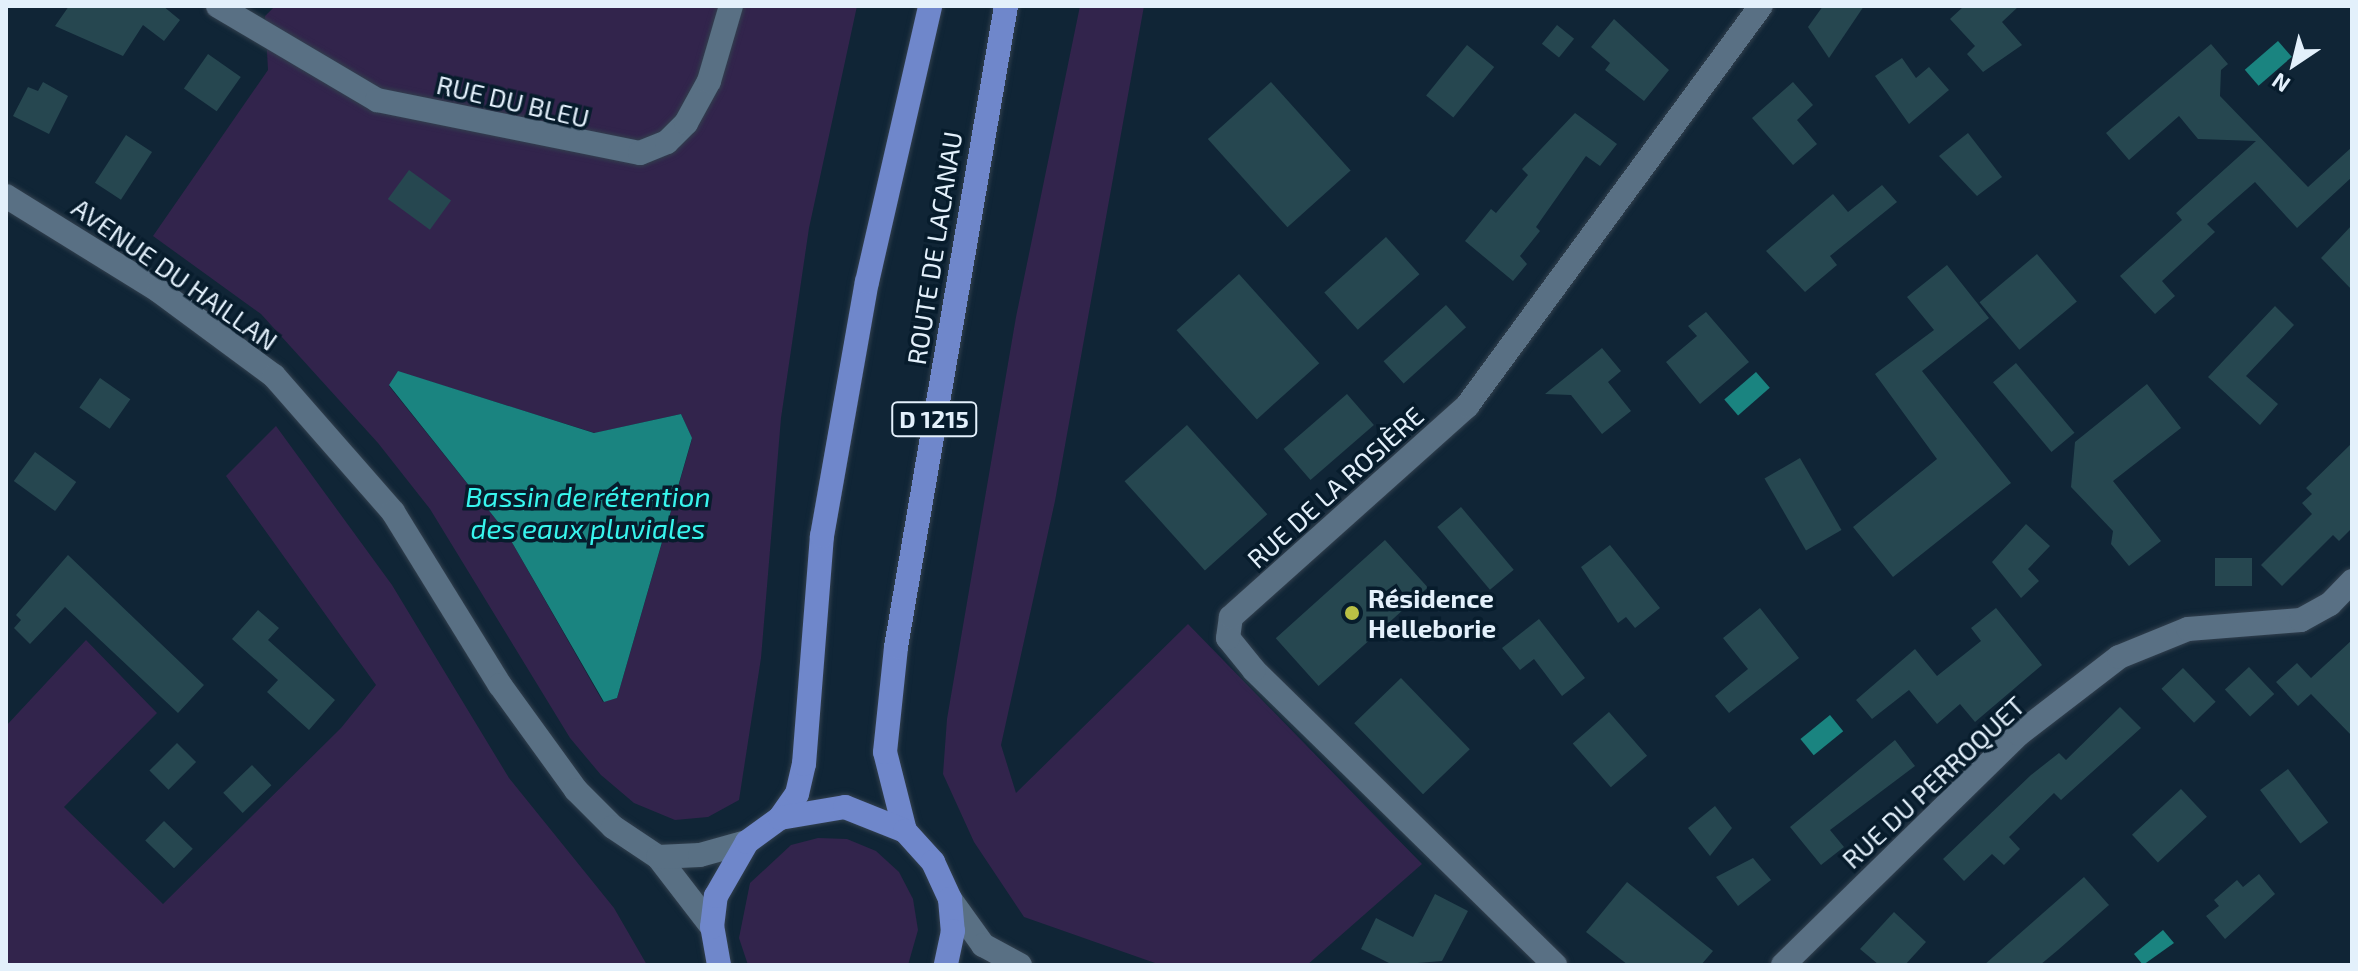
<!DOCTYPE html>
<meta charset="utf-8">
<style>
body{margin:0}
#map{position:relative;width:2358px;height:971px;overflow:hidden;background:#102536;font-family:"Exo 2",sans-serif}
div>[style]{position:absolute}
.green>*{inset:0;background:#32244c}
.water>*{inset:0;background:#1a8480;transform-origin:0 0}
.building>*{inset:0;background:#264750;transform-origin:0 0}
.roads{filter:drop-shadow(0 0 2px #32404e) drop-shadow(0 0 2px #32404e)}
.minor>*{height:24px;margin:-12px;padding:0 12px;transform-origin:12px;border-radius:12px;background:#597084}
.major>*{height:24px;margin:-12px;padding:0 12px;transform-origin:12px;border-radius:12px;background:#6f87cb}
.dots>*{width:22px;height:22px;translate:-50% -50%;box-sizing:border-box;border:4px solid #071c2c;border-radius:50%}
span{translate:-50% -50%;white-space:nowrap;text-align:center;line-height:1.15;-webkit-text-stroke:7px #071c2c;paint-order:stroke}
.shield-label span{padding:2px 6px;background:#071c2c;border:2px solid;border-radius:6px;-webkit-text-stroke-width:0}
.shield-label{font-size:24px;color:#e3f0fb;font-weight:700}
.street-label{font-size:26px;color:#e3f0fb}
.poi-label{font-size:26px;color:#e3f0fb;font-weight:700}
.left{translate:0 -50%;text-align:left}
.water-label{font-size:28px;color:#38f5ee;font-style:italic}
.frame{position:absolute;inset:0;border:8px solid #e3f0fb;pointer-events:none}
.north{position:absolute;left:2254px;top:24px;width:80px;height:80px;-webkit-text-stroke:6px #071c2c;paint-order:stroke;rotate:215deg;font-size:22px;font-weight:700;line-height:32px;text-align:center;color:#e3f0fb}
.north::after{content:'';display:block;margin:auto;width:28px;height:36px;background:#e3f0fb;clip-path:polygon(50% 0,100% 100%,50% 72%,0 100%)}
</style>
<div id="map">
<div class="green">
<i style="clip-path:polygon(evenodd,275px 6px,857px 6px,809px 228px,781px 418px,761px 658px,739px 800px,708px 817px,675px 820px,634px 803px,601px 775px,570px 738px,430px 509px,378px 443px,261px 314px,153px 236px,268px 70px,265px 16px,275px 6px,399px 372px,595px 433px,681px 414px,692px 439px,617px 698px,603px 702px,506px 532px,389px 386px,399px 372px)"></i>
<i style="clip-path:polygon(1080px 6px,1144px 6px,1055px 501px,1001px 745px,1016px 793px,1188px 624px,1422px 864px,1307px 965px,1155px 963px,1024px 917px,974px 842px,943px 774px,947px 719px,1016px 317px)"></i>
<i style="clip-path:polygon(276px 426px,392px 585px,509px 778px,614px 908px,647px 965px,6px 965px,6px 726px,86px 640px,157px 713px,64px 807px,163px 904px,341px 728px,376px 685px,226px 476px)"></i>
<i style="clip-path:polygon(818px 838px,847px 839px,876px 851px,899px 872px,913px 899px,918px 930px,908px 965px,748px 965px,739px 938px,750px 883px,791px 845px)"></i>
</div>
<div class="water">
<i style="left:2278px;top:41px;width:21px;height:44px;rotate:49deg"></i>
<i style="clip-path:polygon(398px 371px,594px 433px,681px 414px,692px 438px,617px 698px,604px 702px,506px 532px,389px 385px)"></i>
<i style="left:1756px;top:372px;width:21px;height:42px;rotate:49deg"></i>
<i style="left:1830px;top:715px;width:21px;height:38px;rotate:51deg"></i>
<i style="clip-path:polygon(2163px 930px,2174px 943px,2143px 965px,2134px 954px)"></i>
</div>
<div class="building">
<i style="clip-path:polygon(69px 6px,163px 6px,180px 20px,164px 41px,143px 25px,123px 56px,55px 26px)"></i>
<i style="clip-path:polygon(1823px 6px,1864px 6px,1829px 58px,1808px 27px)"></i>
<i style="clip-path:polygon(1964px 6px,2019px 6px,2002px 22px,2022px 45px,1983px 72px,1967px 54px,1975px 46px,1950px 19px)"></i>
<i style="clip-path:polygon(1614px 19px,1669px 70px,1644px 101px,1605px 70px,1610px 63px,1591px 47px)"></i>
<i style="left:1557px;top:25px;width:22px;height:24px;rotate:39deg"></i>
<i style="clip-path:polygon(2211px 44px,2228px 64px,2221px 70px,2220px 96px,2308px 187px,2352px 147px,2352px 177px,2297px 228px,2255px 182px,2207px 224px,2215px 232px,2162px 281px,2175px 296px,2155px 314px,2120px 276px,2182px 220px,2176px 213px,2256px 141px,2198px 139px,2179px 116px,2129px 160px,2106px 133px)"></i>
<i style="left:1467px;top:45px;width:35px;height:65px;rotate:39deg"></i>
<i style="left:208px;top:54px;width:40px;height:42px;rotate:35deg"></i>
<i style="clip-path:polygon(1902px 58px,1916px 78px,1929px 67px,1949px 90px,1909px 124px,1875px 76px)"></i>
<i style="clip-path:polygon(43px 82px,68px 96px,49px 134px,13px 116px,28px 87px,38px 91px)"></i>
<i style="left:1271px;top:82px;width:119px;height:85px;rotate:48deg"></i>
<i style="clip-path:polygon(1793px 82px,1813px 105px,1797px 120px,1817px 144px,1793px 165px,1752px 118px)"></i>
<i style="clip-path:polygon(1575px 113px,1617px 144px,1600px 166px,1586px 156px,1536px 227px,1540px 231px,1520px 256px,1527px 264px,1513px 281px,1465px 241px,1491px 209px,1496px 213px,1528px 175px,1522px 169px)"></i>
<i style="clip-path:polygon(1968px 133px,2002px 177px,1977px 196px,1939px 156px)"></i>
<i style="left:126px;top:135px;width:31px;height:57px;rotate:33deg"></i>
<i style="left:409px;top:170px;width:52px;height:36px;rotate:36deg"></i>
<i style="clip-path:polygon(1882px 185px,1897px 202px,1830px 256px,1837px 265px,1805px 292px,1766px 251px,1833px 194px,1848px 212px)"></i>
<i style="clip-path:polygon(2352px 225px,2352px 290px,2321px 258px)"></i>
<i style="left:1386px;top:237px;width:50px;height:83px;rotate:48deg"></i>
<i style="left:2037px;top:254px;width:62px;height:75px;rotate:50deg"></i>
<i style="clip-path:polygon(1947px 265px,1989px 318px,1922px 371px,2011px 483px,1893px 577px,1853px 527px,1937px 459px,1875px 374px,1934px 330px,1907px 297px)"></i>
<i style="left:1239px;top:274px;width:120px;height:84px;rotate:48deg"></i>
<i style="left:1446px;top:305px;width:30px;height:84px;rotate:48deg"></i>
<i style="clip-path:polygon(2275px 306px,2294px 325px,2246px 376px,2278px 404px,2260px 425px,2208px 377px)"></i>
<i style="clip-path:polygon(1706px 312px,1749px 362px,1700px 404px,1666px 362px,1697px 336px,1688px 326px)"></i>
<i style="clip-path:polygon(1602px 348px,1621px 371px,1608px 382px,1631px 411px,1602px 434px,1571px 395px,1545px 394px)"></i>
<i style="left:2016px;top:363px;width:91px;height:30px;rotate:50deg"></i>
<i style="left:100px;top:378px;width:37px;height:36px;rotate:35deg"></i>
<i style="clip-path:polygon(2147px 384px,2181px 428px,2113px 481px,2161px 541px,2129px 566px,2111px 544px,2113px 531px,2071px 487px,2075px 442px)"></i>
<i style="left:1347px;top:394px;width:41px;height:84px;rotate:49deg"></i>
<i style="left:1187px;top:425px;width:120px;height:84px;rotate:48deg"></i>
<i style="clip-path:polygon(2352px 443px,2352px 528px,2339px 541px,2333px 535px,2282px 586px,2261px 565px,2312px 514px,2302px 503px,2312px 494px,2306px 488px)"></i>
<i style="left:35px;top:452px;width:51px;height:36px;rotate:36deg"></i>
<i style="left:1800px;top:458px;width:83px;height:41px;rotate:60deg"></i>
<i style="left:1461px;top:507px;width:82px;height:31px;rotate:50deg"></i>
<i style="clip-path:polygon(2026px 524px,2050px 546px,2028px 569px,2039px 581px,2021px 598px,1992px 562px)"></i>
<i style="left:1385px;top:540px;width:64px;height:147px;rotate:48deg"></i>
<i style="clip-path:polygon(1610px 545px,1660px 608px,1635px 628px,1626px 617px,1618px 623px,1581px 567px)"></i>
<i style="clip-path:polygon(68px 555px,204px 685px,178px 713px,65px 607px,30px 644px,14px 628px,21px 620px,16px 615px)"></i>
<i style="left:2215px;top:558px;width:37px;height:28px"></i>
<i style="clip-path:polygon(1760px 608px,1799px 658px,1729px 713px,1715px 696px,1748px 669px,1723px 638px)"></i>
<i style="clip-path:polygon(1996px 608px,2042px 665px,1975px 722px,1960px 704px,1937px 724px,1909px 690px,1872px 719px,1856px 700px,1915px 649px,1937px 676px,1981px 641px,1971px 628px)"></i>
<i style="clip-path:polygon(258px 610px,279px 628px,268px 640px,335px 700px,309px 730px,267px 692px,278px 680px,232px 639px)"></i>
<i style="clip-path:polygon(1539px 619px,1585px 678px,1562px 696px,1534px 659px,1520px 670px,1502px 648px)"></i>
<i style="clip-path:polygon(2352px 640px,2352px 736px,2311px 694px,2298px 706px,2276px 682px,2297px 663px,2311px 678px)"></i>
<i style="left:2249px;top:667px;width:37px;height:33px;rotate:47deg"></i>
<i style="left:2183px;top:668px;width:47px;height:30px;rotate:46deg"></i>
<i style="left:1401px;top:678px;width:99px;height:65px;rotate:46deg"></i>
<i style="clip-path:polygon(2120px 707px,2141px 728px,2061px 800px,2054px 793px,2009px 837px,2020px 849px,2004px 865px,1992px 854px,1964px 881px,1943px 859px,2031px 775px,2059px 753px,2066px 760px)"></i>
<i style="left:1609px;top:712px;width:58px;height:48px;rotate:49deg"></i>
<i style="clip-path:polygon(1895px 740px,1915px 766px,1830px 830px,1844px 847px,1821px 865px,1790px 827px)"></i>
<i style="left:177px;top:743px;width:27px;height:39px;rotate:45deg"></i>
<i style="left:252px;top:765px;width:28px;height:40px;rotate:46deg"></i>
<i style="left:2288px;top:769px;width:67px;height:35px;rotate:53deg"></i>
<i style="left:2181px;top:789px;width:38px;height:67px;rotate:47deg"></i>
<i style="clip-path:polygon(1715px 806px,1732px 828px,1710px 856px,1688px 828px)"></i>
<i style="left:164px;top:821px;width:40px;height:27px;rotate:44deg"></i>
<i style="clip-path:polygon(1753px 858px,1771px 880px,1738px 906px,1716px 877px)"></i>
<i style="clip-path:polygon(2259px 874px,2275px 894px,2225px 939px,2206px 916px,2219px 906px,2214px 900px,2237px 880px,2243px 887px)"></i>
<i style="clip-path:polygon(2084px 877px,2109px 905px,2058px 950px,2040px 965px,1984px 965px)"></i>
<i style="clip-path:polygon(1627px 882px,1713px 951px,1701px 965px,1628px 965px,1586px 932px)"></i>
<i style="clip-path:polygon(1435px 894px,1468px 911px,1442px 961px,1393px 965px,1361px 949px,1376px 918px,1413px 937px)"></i>
<i style="clip-path:polygon(1894px 912px,1926px 942px,1905px 965px,1879px 965px,1860px 949px)"></i>
</div>
<div class="roads">
<div class="minor">
<i style="left:218px;top:6px;width:185px;rotate:30.6deg"></i>
<i style="left:377px;top:100px;width:268px;rotate:11.4deg"></i>
<i style="left:640px;top:153px;width:29px;rotate:-22deg"></i>
<i style="left:667px;top:142px;width:27px;rotate:-45deg"></i>
<i style="left:686px;top:123px;width:48px;rotate:-61.3deg"></i>
<i style="left:709px;top:81px;width:78px;rotate:-73.7deg"></i>
<i style="left:6px;top:196px;width:180px;rotate:31.8deg"></i>
<i style="left:159px;top:291px;width:143px;rotate:36.5deg"></i>
<i style="left:274px;top:376px;width:181px;rotate:48.8deg"></i>
<i style="left:393px;top:512px;width:203px;rotate:58.3deg"></i>
<i style="left:500px;top:685px;width:130px;rotate:54.1deg"></i>
<i style="left:576px;top:790px;width:52px;rotate:45deg"></i>
<i style="left:613px;top:827px;width:54px;rotate:33.7deg"></i>
<i style="left:658px;top:857px;width:88px;rotate:52.4deg"></i>
<i style="left:658px;top:857px;width:42px;rotate:-2.7deg"></i>
<i style="left:700px;top:855px;width:49px;rotate:-15.5deg"></i>
<i style="left:950px;top:899px;width:57px;rotate:54.3deg"></i>
<i style="left:983px;top:945px;width:42px;rotate:28.4deg"></i>
<i style="left:1555px;top:965px;width:421px;rotate:-135.6deg"></i>
<i style="left:1254px;top:670px;width:41px;rotate:-129.1deg"></i>
<i style="left:1228px;top:638px;width:21px;rotate:-82deg"></i>
<i style="left:1231px;top:617px;width:317px;rotate:-41.8deg"></i>
<i style="left:1467px;top:406px;width:496px;rotate:-53.7deg"></i>
<i style="left:1783px;top:965px;width:330px;rotate:-44.4deg"></i>
<i style="left:2019px;top:734px;width:126px;rotate:-37.6deg"></i>
<i style="left:2119px;top:657px;width:74px;rotate:-22.1deg"></i>
<i style="left:2188px;top:629px;width:113px;rotate:-4.6deg"></i>
<i style="left:2301px;top:620px;width:33px;rotate:-29deg"></i>
<i style="left:2330px;top:604px;width:32px;rotate:-46deg"></i>
</div>
<div class="major">
<i style="left:780px;top:818px;width:29px;rotate:-55deg"></i>
<i style="left:797px;top:794px;width:31px;rotate:-77deg"></i>
<i style="left:804px;top:764px;width:229px;rotate:-85.5deg"></i>
<i style="left:822px;top:536px;width:258px;rotate:-80deg"></i>
<i style="left:867px;top:282px;width:283px;rotate:-77.1deg"></i>
<i style="left:905px;top:831px;width:81px;rotate:-104.2deg"></i>
<i style="left:885px;top:752px;width:106px;rotate:-84deg"></i>
<i style="left:896px;top:647px;width:650px;rotate:-80.26deg"></i>
<i style="left:719px;top:965px;width:39px;rotate:-100deg"></i>
<i style="left:712px;top:927px;width:31px;rotate:-83deg"></i>
<i style="left:716px;top:896px;width:62px;rotate:-60.1deg"></i>
<i style="left:747px;top:842px;width:41px;rotate:-36deg"></i>
<i style="left:780px;top:818px;width:66px;rotate:-9.6deg"></i>
<i style="left:845px;top:807px;width:65px;rotate:21.8deg"></i>
<i style="left:905px;top:831px;width:42px;rotate:47.9deg"></i>
<i style="left:933px;top:862px;width:41px;rotate:65.3deg"></i>
<i style="left:950px;top:899px;width:32px;rotate:85deg"></i>
<i style="left:953px;top:931px;width:35px;rotate:102deg"></i>
</div>
</div>
<div class="dots">
<i style="left:1352px;top:613px;background:#bac045"></i>
</div>
<div class="shield-label">
<span style="left:934px;top:419px">D 1215</span>
</div>
<div class="street-label">
<span style="left:513px;top:101px;rotate:13deg">RUE DU BLEU</span>
<span style="left:934px;top:248px;rotate:-81deg">ROUTE DE LACANAU</span>
<span style="left:175px;top:274px;rotate:35deg">AVENUE DU HAILLAN</span>
<span style="left:1335px;top:487px;rotate:-42deg">RUE DE LA ROSIÈRE</span>
<span style="left:1933px;top:782px;rotate:-43deg">RUE DU PERROQUET</span>
</div>
<div class="poi-label">
<span class="left" style="left:1368px;top:613px">Résidence<br>Helleborie</span>
</div>
<div class="water-label">
<span style="left:588px;top:512px">Bassin de rétention<br>des eaux pluviales</span>
</div>
<div class="frame"></div>
<div class="north">N</div>
</div>
